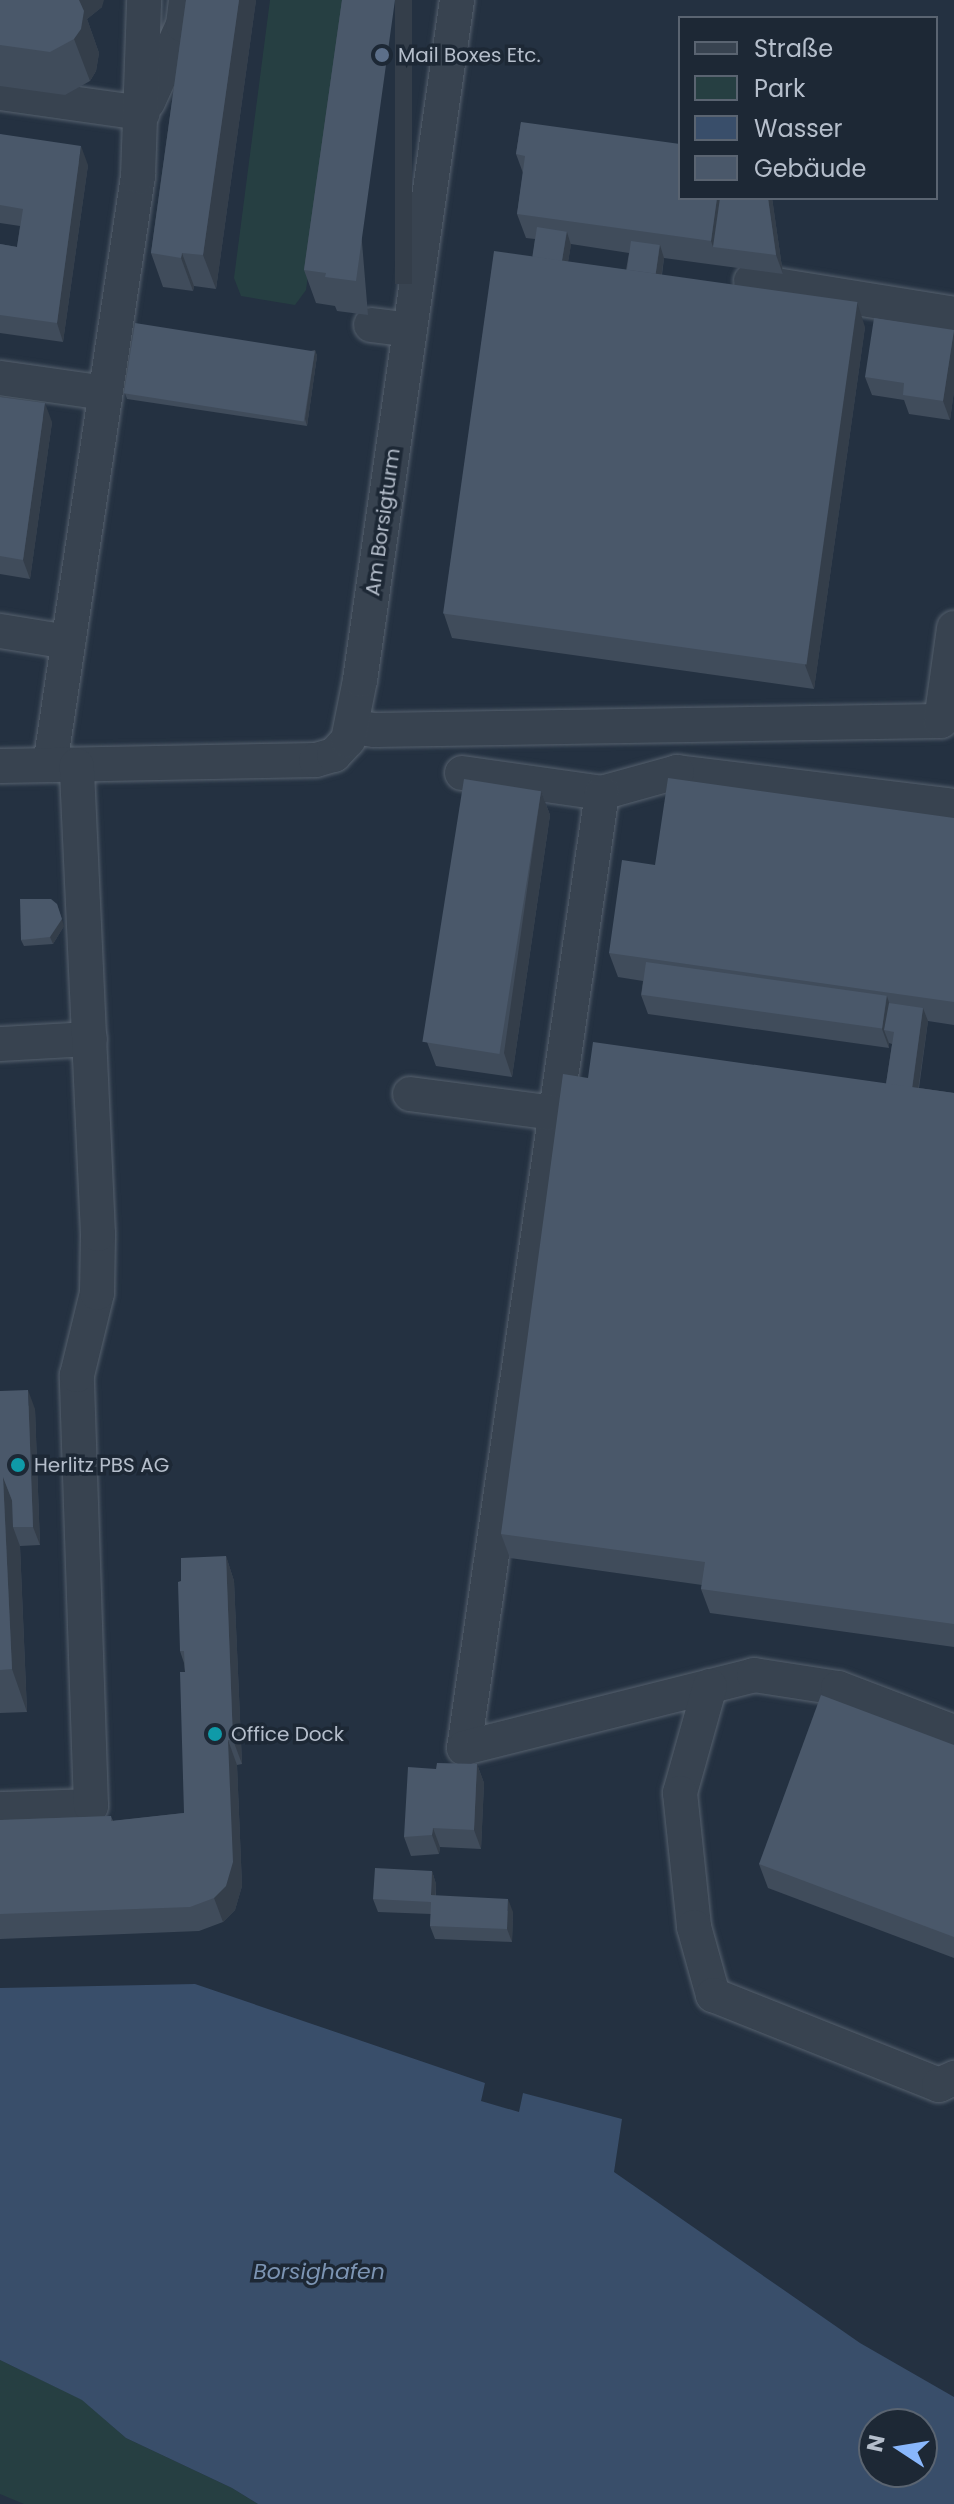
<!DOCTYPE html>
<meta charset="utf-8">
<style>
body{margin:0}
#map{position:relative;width:954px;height:2504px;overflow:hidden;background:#243141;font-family:Poppins,sans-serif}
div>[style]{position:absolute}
.green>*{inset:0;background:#263f42}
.water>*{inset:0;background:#394e6a}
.roads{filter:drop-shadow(0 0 2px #56616e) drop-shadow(0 0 2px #56616e)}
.minor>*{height:34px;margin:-17px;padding:0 17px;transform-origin:17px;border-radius:17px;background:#384350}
.wall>*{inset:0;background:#404c5b}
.shaded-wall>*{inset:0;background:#343e4a;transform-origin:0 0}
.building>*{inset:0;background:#4a586a;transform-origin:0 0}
.dots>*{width:22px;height:22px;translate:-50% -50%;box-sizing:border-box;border:4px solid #1d2835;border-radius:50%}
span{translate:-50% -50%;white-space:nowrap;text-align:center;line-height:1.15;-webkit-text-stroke:7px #1d2835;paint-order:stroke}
.poi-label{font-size:20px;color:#b5becb}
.left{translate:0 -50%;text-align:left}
.street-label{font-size:20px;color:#b5becb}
.water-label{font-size:22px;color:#7c94b3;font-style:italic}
.legend{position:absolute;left:678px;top:16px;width:260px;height:184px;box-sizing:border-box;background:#1d2835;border:2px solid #5a6471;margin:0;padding:10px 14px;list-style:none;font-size:24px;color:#b5becb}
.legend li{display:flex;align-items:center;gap:16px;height:40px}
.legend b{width:40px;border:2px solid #5a6471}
.north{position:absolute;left:858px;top:2408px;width:80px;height:80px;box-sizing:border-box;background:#1d2835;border:2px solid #5a6471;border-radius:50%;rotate:282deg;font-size:22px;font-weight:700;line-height:32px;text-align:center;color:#b5becb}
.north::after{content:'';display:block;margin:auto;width:28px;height:36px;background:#89b7fc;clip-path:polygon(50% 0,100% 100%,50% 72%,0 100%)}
</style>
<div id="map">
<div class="green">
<i style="clip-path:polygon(270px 0,345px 0,306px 290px,295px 305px,241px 296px,234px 278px)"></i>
<i style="clip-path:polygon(0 2360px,83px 2400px,126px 2438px,232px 2488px,258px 2504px,24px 2504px,0 2494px)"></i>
</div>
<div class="water">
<i style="clip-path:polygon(evenodd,195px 1984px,485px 2083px,481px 2101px,519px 2112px,523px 2093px,622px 2119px,614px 2172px,860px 2343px,954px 2397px,954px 2504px,258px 2504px,232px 2488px,126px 2438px,82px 2400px,0 2360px,0 1988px,195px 1984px,874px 2424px,922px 2424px,922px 2472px,874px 2472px,874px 2424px)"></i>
</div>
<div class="roads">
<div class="minor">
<i style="left:0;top:93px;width:144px;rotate:8deg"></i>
<i style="left:148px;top:102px;width:85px;rotate:-65.6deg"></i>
<i style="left:183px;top:25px;width:25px;rotate:-83deg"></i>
<i style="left:751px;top:281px;width:206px;rotate:9.2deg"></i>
<i style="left:371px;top:325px;width:39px;rotate:7deg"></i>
<i style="left:0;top:378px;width:106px;rotate:8.1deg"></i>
<i style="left:0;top:631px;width:69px;rotate:9.2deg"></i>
<i style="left:353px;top:727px;width:22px;rotate:8deg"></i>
<i style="left:375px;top:730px;width:566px;rotate:-0.91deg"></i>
<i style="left:941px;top:721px;width:94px;rotate:-82deg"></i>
<i style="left:50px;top:765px;width:596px;rotate:-81.5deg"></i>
<i style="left:138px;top:176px;width:176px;rotate:-88deg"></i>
<i style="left:0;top:766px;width:316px;rotate:-1.1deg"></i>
<i style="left:316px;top:760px;width:19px;rotate:-16deg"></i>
<i style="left:334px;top:755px;width:21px;rotate:-47deg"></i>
<i style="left:348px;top:740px;width:61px;rotate:-78.7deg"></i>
<i style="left:360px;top:680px;width:687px;rotate:-81.88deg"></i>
<i style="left:462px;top:773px;width:141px;rotate:8.1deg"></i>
<i style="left:954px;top:806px;width:279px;rotate:-173deg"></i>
<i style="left:677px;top:772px;width:78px;rotate:164.4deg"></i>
<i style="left:602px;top:793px;width:965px;rotate:98.22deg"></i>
<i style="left:464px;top:1748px;width:299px;rotate:-14.1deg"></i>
<i style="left:754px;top:1675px;width:85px;rotate:8.8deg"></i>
<i style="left:838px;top:1688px;width:124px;rotate:20.8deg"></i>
<i style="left:0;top:1044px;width:90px;rotate:-3.2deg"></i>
<i style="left:410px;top:1094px;width:145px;rotate:7.5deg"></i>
<i style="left:710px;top:1686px;width:111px;rotate:105.7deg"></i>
<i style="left:680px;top:1793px;width:135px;rotate:84deg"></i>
<i style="left:694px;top:1927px;width:71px;rotate:74.4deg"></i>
<i style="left:713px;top:1995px;width:243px;rotate:21.7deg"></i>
<i style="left:939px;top:2085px;width:17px;rotate:-25deg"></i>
<i style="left:0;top:1809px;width:91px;rotate:-1.9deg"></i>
<i style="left:91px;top:1806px;width:431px;rotate:-91.9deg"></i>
<i style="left:77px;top:1375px;width:84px;rotate:-76.3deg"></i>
<i style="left:97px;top:1293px;width:59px;rotate:-89deg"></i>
<i style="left:98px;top:1234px;width:469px;rotate:-92.6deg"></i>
</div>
</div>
<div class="wall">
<i style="clip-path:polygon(0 0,102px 7px,87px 19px,99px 53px,96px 71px,90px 81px,65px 95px,0 86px)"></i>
<i style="clip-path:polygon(186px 0,256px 0,216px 289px,194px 286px,193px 291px,163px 287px,151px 253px)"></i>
<i style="clip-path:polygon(342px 0,368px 315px,337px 311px,335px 306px,316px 303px,304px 270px)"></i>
<i style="clip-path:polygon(evenodd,521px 122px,680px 198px,772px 198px,783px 274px,664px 258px,662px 275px,865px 327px,814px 689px,452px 638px,444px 614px,533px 257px,535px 239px,526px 238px,517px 214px,523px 173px,516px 154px,521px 122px,571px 244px,629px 253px,626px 270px,568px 262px,571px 244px)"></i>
<i style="clip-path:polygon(0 134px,88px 165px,63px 342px,0 333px,0 244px,17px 247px,20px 226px,0 223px)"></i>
<i style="clip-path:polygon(954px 330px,954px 391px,950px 420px,909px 414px,904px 400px,872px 395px,865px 377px)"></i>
<i style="clip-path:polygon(315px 350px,317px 356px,307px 426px,127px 399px,125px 393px)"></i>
<i style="clip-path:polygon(0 397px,52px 422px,30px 579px,0 574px)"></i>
<i style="clip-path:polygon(541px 791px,550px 815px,512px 1077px,436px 1066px,427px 1042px)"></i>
<i style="clip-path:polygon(954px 818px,954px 1025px,928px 1021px,919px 1088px,954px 1093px,954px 1647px,710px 1613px,701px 1589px,702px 1585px,510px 1558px,501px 1534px,588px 1078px,886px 1084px,892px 1044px,889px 1043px,889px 1048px,648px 1014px,641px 995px,643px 981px,618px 977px,609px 953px,655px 865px)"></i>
<i style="clip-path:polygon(64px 926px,53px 944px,24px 946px,21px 940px)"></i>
<i style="clip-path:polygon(0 1391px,35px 1409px,40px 1545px,20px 1546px,27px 1712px,0 1713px)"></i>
<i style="clip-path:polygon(226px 1556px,234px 1581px,242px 1764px,237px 1765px,242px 1886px,235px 1910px,223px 1922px,199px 1931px,0 1939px,0 1820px,111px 1816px,113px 1821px,184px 1813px,185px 1672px,184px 1663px,180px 1651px,181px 1581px)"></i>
<i style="clip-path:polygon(954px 1745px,954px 1958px,768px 1888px,759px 1864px)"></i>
<i style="clip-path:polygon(477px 1764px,484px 1783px,481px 1849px,440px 1847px,439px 1854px,411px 1856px,404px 1837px,436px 1769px)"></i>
<i style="clip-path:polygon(432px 1871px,436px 1884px,436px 1896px,513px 1912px,512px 1942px,435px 1939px,430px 1926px,431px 1914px,378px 1912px,373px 1899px)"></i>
</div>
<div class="shaded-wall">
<i style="clip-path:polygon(73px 0,104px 0,102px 7px,87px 19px,99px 53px,96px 71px,90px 81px,74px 39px)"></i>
<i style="clip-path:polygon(239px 0,256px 0,216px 289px,203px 255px)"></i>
<i style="left:395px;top:0;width:17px;height:284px"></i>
<i style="clip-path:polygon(81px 146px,88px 165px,63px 342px,57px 323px)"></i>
<i style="clip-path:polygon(717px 198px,729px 198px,713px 247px,711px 241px)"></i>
<i style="clip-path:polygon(768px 198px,772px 198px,783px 274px,776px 255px)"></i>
<i style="clip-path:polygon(567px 232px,571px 245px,564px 284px,560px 271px)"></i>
<i style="clip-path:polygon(660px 245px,664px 258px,658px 298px,654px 285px)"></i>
<i style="clip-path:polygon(182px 253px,194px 286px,193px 291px,181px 258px)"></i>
<i style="clip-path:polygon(857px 302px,865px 327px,814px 689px,805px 665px)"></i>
<i style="clip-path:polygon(954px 330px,954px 391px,950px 420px,943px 401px)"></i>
<i style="clip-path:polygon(315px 350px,317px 356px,307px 426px,305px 419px)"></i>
<i style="clip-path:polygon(45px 403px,52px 422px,30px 579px,23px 560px)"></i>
<i style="clip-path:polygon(541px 791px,550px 815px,512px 1077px,504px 1053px)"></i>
<i style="clip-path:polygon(57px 904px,64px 926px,53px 944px,50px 937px)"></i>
<i style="clip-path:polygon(887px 996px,893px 1015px,884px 1030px,889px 1043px,889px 1048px,882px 1029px)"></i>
<i style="clip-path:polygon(923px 1008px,928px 1021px,915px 1111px,911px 1098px)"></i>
<i style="clip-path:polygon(28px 1390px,35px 1409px,40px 1545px,33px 1527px)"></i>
<i style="clip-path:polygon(3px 1477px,19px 1519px,13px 1527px,20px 1546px,27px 1712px,12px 1669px)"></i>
<i style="clip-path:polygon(226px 1556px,234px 1581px,242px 1764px,233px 1740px)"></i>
<i style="clip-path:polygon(228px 1740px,237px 1765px,242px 1886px,235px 1910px,223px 1922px,214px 1898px)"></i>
<i style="clip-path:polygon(477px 1764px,484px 1783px,481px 1849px,474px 1830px)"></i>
<i style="clip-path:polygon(433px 1828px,440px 1847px,439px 1854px,432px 1835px)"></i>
<i style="clip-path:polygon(432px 1871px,436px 1884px,435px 1908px,431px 1895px)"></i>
<i style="clip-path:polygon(508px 1899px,513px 1912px,512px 1942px,507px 1929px)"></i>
</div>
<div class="building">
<i style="clip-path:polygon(0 0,79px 0,84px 11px,81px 29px,74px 39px,50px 52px,0 45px)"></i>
<i style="clip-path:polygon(186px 0,239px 0,203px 255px,182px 253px,181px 258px,151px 253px)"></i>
<i style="clip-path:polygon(342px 0,395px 0,356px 281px,325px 277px,326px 273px,304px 270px)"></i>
<i style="clip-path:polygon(521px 122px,680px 144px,680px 198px,717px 198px,711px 241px,517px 214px,525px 156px,516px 154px)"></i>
<i style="clip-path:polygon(0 134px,81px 146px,57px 323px,0 315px,0 244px,17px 247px,23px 209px,0 205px)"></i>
<i style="clip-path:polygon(720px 198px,768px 198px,776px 255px,713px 247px)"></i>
<i style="left:537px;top:227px;width:30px;height:30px;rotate:9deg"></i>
<i style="left:631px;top:241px;width:29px;height:29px;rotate:8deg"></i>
<i style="left:494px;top:251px;width:367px;height:366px;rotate:8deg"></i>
<i style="clip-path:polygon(874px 318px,954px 330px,943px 401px,903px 395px,904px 383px,865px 377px)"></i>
<i style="left:135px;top:323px;width:182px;height:71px;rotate:9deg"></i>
<i style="clip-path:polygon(0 397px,45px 403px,23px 560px,0 556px)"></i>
<i style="clip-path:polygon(668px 778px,954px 818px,954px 1002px,609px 953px,622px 860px,655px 865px)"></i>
<i style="left:464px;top:779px;width:78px;height:266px;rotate:9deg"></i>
<i style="clip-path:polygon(20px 899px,51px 899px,57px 904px,62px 919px,50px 937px,21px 940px)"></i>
<i style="left:646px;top:962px;width:243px;height:33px;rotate:8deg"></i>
<i style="clip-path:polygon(889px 1003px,923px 1008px,912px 1088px,886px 1084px,894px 1032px,884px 1030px)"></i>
<i style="clip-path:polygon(593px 1042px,954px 1093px,954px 1624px,701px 1589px,705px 1562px,501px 1534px,563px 1074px,588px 1078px)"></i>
<i style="clip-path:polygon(28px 1390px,33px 1527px,13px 1527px,12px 1500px,3px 1477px,0 1477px,0 1391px)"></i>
<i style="clip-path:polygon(0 1477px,3px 1477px,12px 1669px,0 1670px)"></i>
<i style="clip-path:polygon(226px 1556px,233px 1740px,228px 1740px,233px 1862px,226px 1886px,214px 1898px,190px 1907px,0 1914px,0 1820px,111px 1816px,111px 1821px,184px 1813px,180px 1672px,185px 1672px,184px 1651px,180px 1651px,178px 1582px,181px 1581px,181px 1558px)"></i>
<i style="clip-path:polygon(821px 1695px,954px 1745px,954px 1937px,759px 1864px)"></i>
<i style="clip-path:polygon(437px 1763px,477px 1764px,474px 1830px,433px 1828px,432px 1835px,404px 1837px,408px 1767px,436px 1769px)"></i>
<i style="clip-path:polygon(375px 1868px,432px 1871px,431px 1895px,508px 1899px,507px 1929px,430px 1926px,431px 1902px,373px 1899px)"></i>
</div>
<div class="dots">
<i style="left:382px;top:55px;background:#5c6f8a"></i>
<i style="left:18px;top:1465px;background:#0f9aa8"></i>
<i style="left:215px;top:1734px;background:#0f9aa8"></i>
</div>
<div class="poi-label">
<span class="left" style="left:398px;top:55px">Mail Boxes Etc.</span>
<span class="left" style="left:34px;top:1465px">Herlitz PBS AG</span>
<span class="left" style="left:231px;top:1734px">Office Dock</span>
</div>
<div class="street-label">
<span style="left:383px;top:522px;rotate:-82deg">Am Borsigturm</span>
</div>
<div class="water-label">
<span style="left:319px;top:2272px">Borsighafen</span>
</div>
<ul class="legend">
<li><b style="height:10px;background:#384350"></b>Straße</li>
<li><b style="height:22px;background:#263f42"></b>Park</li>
<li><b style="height:22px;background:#394e6a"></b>Wasser</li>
<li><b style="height:22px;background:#4a586a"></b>Gebäude</li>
</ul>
<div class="north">N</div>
</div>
